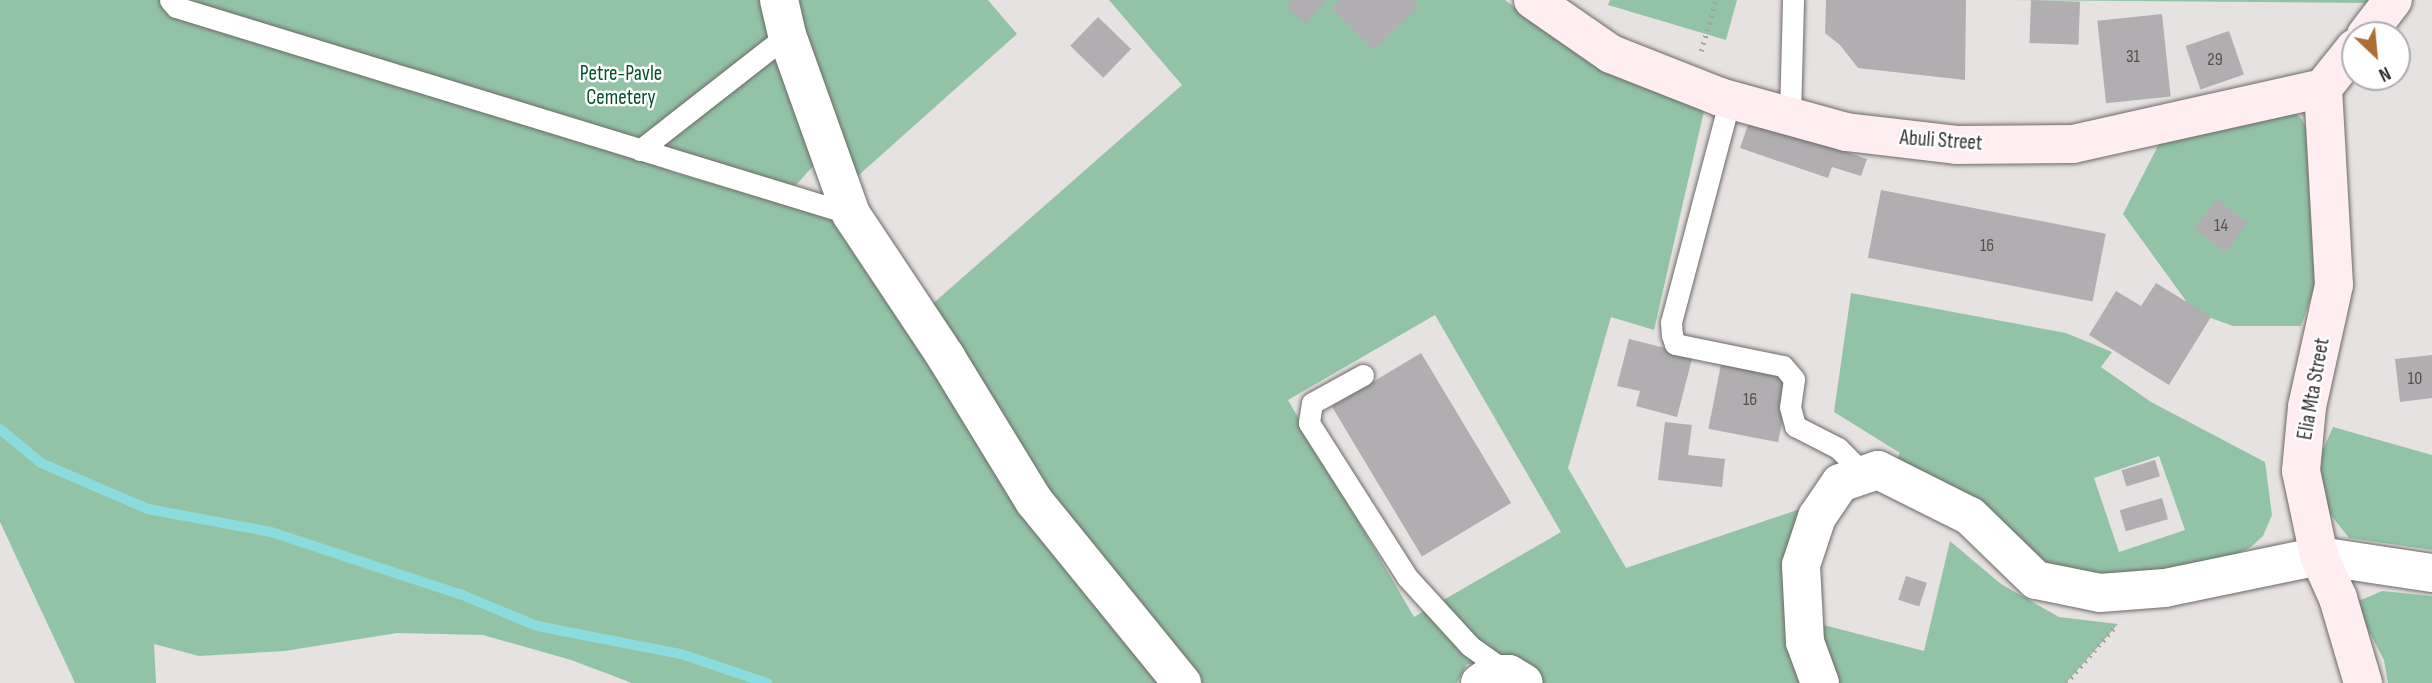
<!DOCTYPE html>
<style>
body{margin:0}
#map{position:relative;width:2432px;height:683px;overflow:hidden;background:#e6e2e1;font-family:"Sofia Sans Condensed",sans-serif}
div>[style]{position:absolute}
.green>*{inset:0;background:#93c3a6}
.stream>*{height:10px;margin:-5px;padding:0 5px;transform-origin:5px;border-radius:5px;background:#8bdcde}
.building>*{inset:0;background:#b0aeb0;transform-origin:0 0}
.path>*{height:4.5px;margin-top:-2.25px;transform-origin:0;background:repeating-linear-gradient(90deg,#a7a4a3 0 2px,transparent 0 7px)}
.roads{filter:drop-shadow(0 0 2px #6c6968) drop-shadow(0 0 2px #6c6968)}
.lane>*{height:21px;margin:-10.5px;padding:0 10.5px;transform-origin:10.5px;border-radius:10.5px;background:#fff}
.street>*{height:38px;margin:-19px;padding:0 19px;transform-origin:19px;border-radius:19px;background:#fff}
.secondary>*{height:38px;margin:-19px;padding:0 19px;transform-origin:19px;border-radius:19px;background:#feedf1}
span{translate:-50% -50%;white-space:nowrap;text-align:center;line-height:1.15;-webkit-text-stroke:5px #fff;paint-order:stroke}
.number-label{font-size:18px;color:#51504f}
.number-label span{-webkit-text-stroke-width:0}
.park-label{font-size:21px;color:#03502f}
.street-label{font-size:21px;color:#31302f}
.north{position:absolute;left:2341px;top:21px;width:70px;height:70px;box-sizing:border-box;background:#fff;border:2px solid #adacac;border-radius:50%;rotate:154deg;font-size:19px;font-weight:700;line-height:28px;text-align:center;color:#31302f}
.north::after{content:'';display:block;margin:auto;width:24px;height:32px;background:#ad6e34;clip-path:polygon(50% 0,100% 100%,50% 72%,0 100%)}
</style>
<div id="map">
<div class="green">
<i style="clip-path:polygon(0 0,768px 0,814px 165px,796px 185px,780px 187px,676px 155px,669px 171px,849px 223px,1174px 683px,632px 683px,571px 660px,483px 635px,397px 633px,285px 651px,199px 656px,154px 644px,156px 683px,75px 683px,0 522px)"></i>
<i style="clip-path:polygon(788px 0,988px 0,1017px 34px,851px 182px)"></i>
<i style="clip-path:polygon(evenodd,1109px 0,1505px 0,1591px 63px,1704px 111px,1654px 330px,1611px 317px,1568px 468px,1626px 568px,1800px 509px,1811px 683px,1542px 683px,1509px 661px,1467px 664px,1457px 683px,1196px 683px,1036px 487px,921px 314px,1182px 85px,1109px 0,1435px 315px,1561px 532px,1414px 617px,1288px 400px,1435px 315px)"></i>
<i style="clip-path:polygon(1610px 0,1737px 0,1726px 40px,1608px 5px)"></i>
<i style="clip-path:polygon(2011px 0,2371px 0,2369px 3px)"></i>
<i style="clip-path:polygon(2289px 107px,2301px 118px,2307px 129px,2315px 286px,2301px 326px,2233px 326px,2194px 312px,2123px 214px,2164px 134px)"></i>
<i style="clip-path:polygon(evenodd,1851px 293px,2066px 333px,2112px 352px,2101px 367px,2151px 402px,2265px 462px,2272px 515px,2263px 536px,2251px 547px,2210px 567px,2077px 582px,1889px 470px,1900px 453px,1834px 412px,1851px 293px,2159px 456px,2185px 530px,2119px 552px,2094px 478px,2159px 456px)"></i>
<i style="clip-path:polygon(2333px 427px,2432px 455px,2432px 550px,2349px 538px,2327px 510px,2314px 470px)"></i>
<i style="clip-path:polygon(1950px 541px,2001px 584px,2059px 617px,2118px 624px,2066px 683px,1826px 683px,1808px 621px,1924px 651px)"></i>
<i style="clip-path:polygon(2382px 591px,2432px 596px,2432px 683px,2388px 683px,2384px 660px,2354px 603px)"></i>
</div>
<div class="stream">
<i style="left:0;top:429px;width:53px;rotate:39.7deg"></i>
<i style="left:41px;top:463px;width:116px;rotate:23.3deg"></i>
<i style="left:148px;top:509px;width:125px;rotate:10.6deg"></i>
<i style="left:271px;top:532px;width:199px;rotate:18.2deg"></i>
<i style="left:460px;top:594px;width:83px;rotate:22.6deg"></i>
<i style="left:537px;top:626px;width:147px;rotate:11deg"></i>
<i style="left:681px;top:654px;width:91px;rotate:18.6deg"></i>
</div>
<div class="building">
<i style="clip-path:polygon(1292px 0,1326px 0,1305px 24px,1286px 7px)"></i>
<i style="clip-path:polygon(1340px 0,1413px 0,1419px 6px,1373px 50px,1331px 8px)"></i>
<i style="clip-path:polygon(1826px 0,1966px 0,1965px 80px,1858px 68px,1840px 45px,1825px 33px)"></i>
<i style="left:2031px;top:0;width:49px;height:43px;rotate:2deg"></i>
<i style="left:2162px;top:14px;width:83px;height:65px;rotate:84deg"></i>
<i style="left:1098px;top:17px;width:46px;height:40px;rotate:44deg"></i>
<i style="left:2229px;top:31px;width:46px;height:46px;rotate:71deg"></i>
<i style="clip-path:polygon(1750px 119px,1867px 159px,1861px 176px,1832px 167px,1828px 178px,1740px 148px)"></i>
<i style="left:1881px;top:190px;width:229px;height:69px;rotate:11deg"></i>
<i style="left:2217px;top:199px;width:39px;height:37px;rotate:38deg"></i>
<i style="clip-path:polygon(2156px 283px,2211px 317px,2169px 385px,2089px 335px,2116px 291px,2141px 306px)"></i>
<i style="clip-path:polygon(1629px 339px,1693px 355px,1677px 417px,1636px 406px,1640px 391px,1617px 386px)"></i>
<i style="left:1421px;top:353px;width:175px;height:104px;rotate:59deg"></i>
<i style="clip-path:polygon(2432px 355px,2432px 398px,2400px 402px,2395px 359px)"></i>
<i style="left:1722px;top:359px;width:71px;height:71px;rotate:11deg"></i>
<i style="clip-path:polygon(1665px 422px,1692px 425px,1688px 455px,1725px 459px,1722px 487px,1658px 480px)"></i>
<i style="left:2155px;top:460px;width:17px;height:35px;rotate:73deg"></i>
<i style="left:2162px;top:498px;width:22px;height:44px;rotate:74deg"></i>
<i style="left:1906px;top:576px;width:22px;height:25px;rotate:18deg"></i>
</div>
<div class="path">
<i style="left:1701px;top:51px;width:53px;rotate:-73.6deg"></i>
<i style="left:2066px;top:683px;width:72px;rotate:-49deg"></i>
</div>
<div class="roads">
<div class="lane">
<i style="left:170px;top:0;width:9px;rotate:49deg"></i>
<i style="left:176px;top:7px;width:706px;rotate:17.05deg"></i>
<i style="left:1730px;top:99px;width:231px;rotate:104.8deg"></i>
<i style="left:1671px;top:322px;width:13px;rotate:86deg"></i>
<i style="left:1672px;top:335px;width:9px;rotate:72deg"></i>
<i style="left:1675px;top:344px;width:110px;rotate:11.5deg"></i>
<i style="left:1783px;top:366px;width:17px;rotate:50deg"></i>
<i style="left:1794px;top:379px;width:28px;rotate:98deg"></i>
<i style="left:1790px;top:407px;width:20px;rotate:75deg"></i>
<i style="left:1795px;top:426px;width:48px;rotate:27.1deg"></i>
<i style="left:1838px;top:448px;width:20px;rotate:45deg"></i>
<i style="left:1852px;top:462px;width:16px;rotate:72deg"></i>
<i style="left:1790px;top:116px;width:116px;rotate:-88.5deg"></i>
<i style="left:640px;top:150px;width:187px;rotate:-38deg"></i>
<i style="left:1363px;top:375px;width:58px;rotate:151.2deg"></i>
<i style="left:1312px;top:403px;width:20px;rotate:99deg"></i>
<i style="left:1309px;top:423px;width:183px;rotate:57.5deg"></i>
<i style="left:1407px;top:577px;width:93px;rotate:47.6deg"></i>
<i style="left:1470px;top:646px;width:47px;rotate:35.4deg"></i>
</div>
<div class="street">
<i style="left:779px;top:0;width:36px;rotate:77deg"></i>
<i style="left:787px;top:35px;width:190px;rotate:70.3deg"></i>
<i style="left:851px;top:214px;width:172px;rotate:56.4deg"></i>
<i style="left:946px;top:357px;width:169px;rotate:58.6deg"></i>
<i style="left:1034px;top:501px;width:235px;rotate:50.9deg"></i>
<i style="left:1480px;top:683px;width:16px;rotate:-35deg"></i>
<i style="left:1493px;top:674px;width:16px"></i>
<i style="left:1509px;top:674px;width:17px;rotate:31deg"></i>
<i style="left:1820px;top:683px;width:44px;rotate:-110.1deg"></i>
<i style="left:1805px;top:642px;width:77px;rotate:-93deg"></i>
<i style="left:1801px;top:565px;width:51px;rotate:-71.6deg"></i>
<i style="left:1817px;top:517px;width:41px;rotate:-55.9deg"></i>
<i style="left:1840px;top:483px;width:40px;rotate:-18.9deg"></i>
<i style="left:1878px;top:470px;width:103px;rotate:26.6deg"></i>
<i style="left:1970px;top:516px;width:92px;rotate:44.1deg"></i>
<i style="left:2036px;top:580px;width:65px;rotate:11.5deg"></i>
<i style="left:2100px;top:593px;width:65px;rotate:-4.4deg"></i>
<i style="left:2165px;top:588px;width:157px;rotate:-11.7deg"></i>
<i style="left:2319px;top:556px;width:114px;rotate:8.6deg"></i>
</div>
<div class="secondary">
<i style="left:1533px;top:0;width:95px;rotate:34.7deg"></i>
<i style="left:1611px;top:54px;width:117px;rotate:21.5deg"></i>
<i style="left:1720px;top:97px;width:131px;rotate:15.5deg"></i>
<i style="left:1846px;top:132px;width:111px;rotate:6.7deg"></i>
<i style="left:1956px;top:145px;width:117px;rotate:-0.5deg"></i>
<i style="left:2073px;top:144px;width:256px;rotate:-12.6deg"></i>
<i style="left:2323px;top:88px;width:51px;rotate:-51.3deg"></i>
<i style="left:2366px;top:35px;width:44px;rotate:-52.4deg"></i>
<i style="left:2323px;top:88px;width:197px;rotate:86.8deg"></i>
<i style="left:2334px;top:285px;width:125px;rotate:102.5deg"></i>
<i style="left:2307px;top:407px;width:64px;rotate:95.4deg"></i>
<i style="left:2301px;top:471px;width:87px;rotate:78deg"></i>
<i style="left:2319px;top:556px;width:46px;rotate:65.7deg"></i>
<i style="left:2338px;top:598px;width:89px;rotate:73.6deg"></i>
</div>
</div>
<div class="number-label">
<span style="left:2133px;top:57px">31</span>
<span style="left:2215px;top:60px">29</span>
<span style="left:2221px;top:226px">14</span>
<span style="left:1987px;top:246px">16</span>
<span style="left:2415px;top:379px">10</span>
<span style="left:1750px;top:400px">16</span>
</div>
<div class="park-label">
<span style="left:621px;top:86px">Petre-Pavle<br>Cemetery</span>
</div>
<div class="street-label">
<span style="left:1941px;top:141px;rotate:4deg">Abuli Street</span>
<span style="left:2314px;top:389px;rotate:-80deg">Elia Mta Street</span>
</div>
<div class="north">N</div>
</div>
